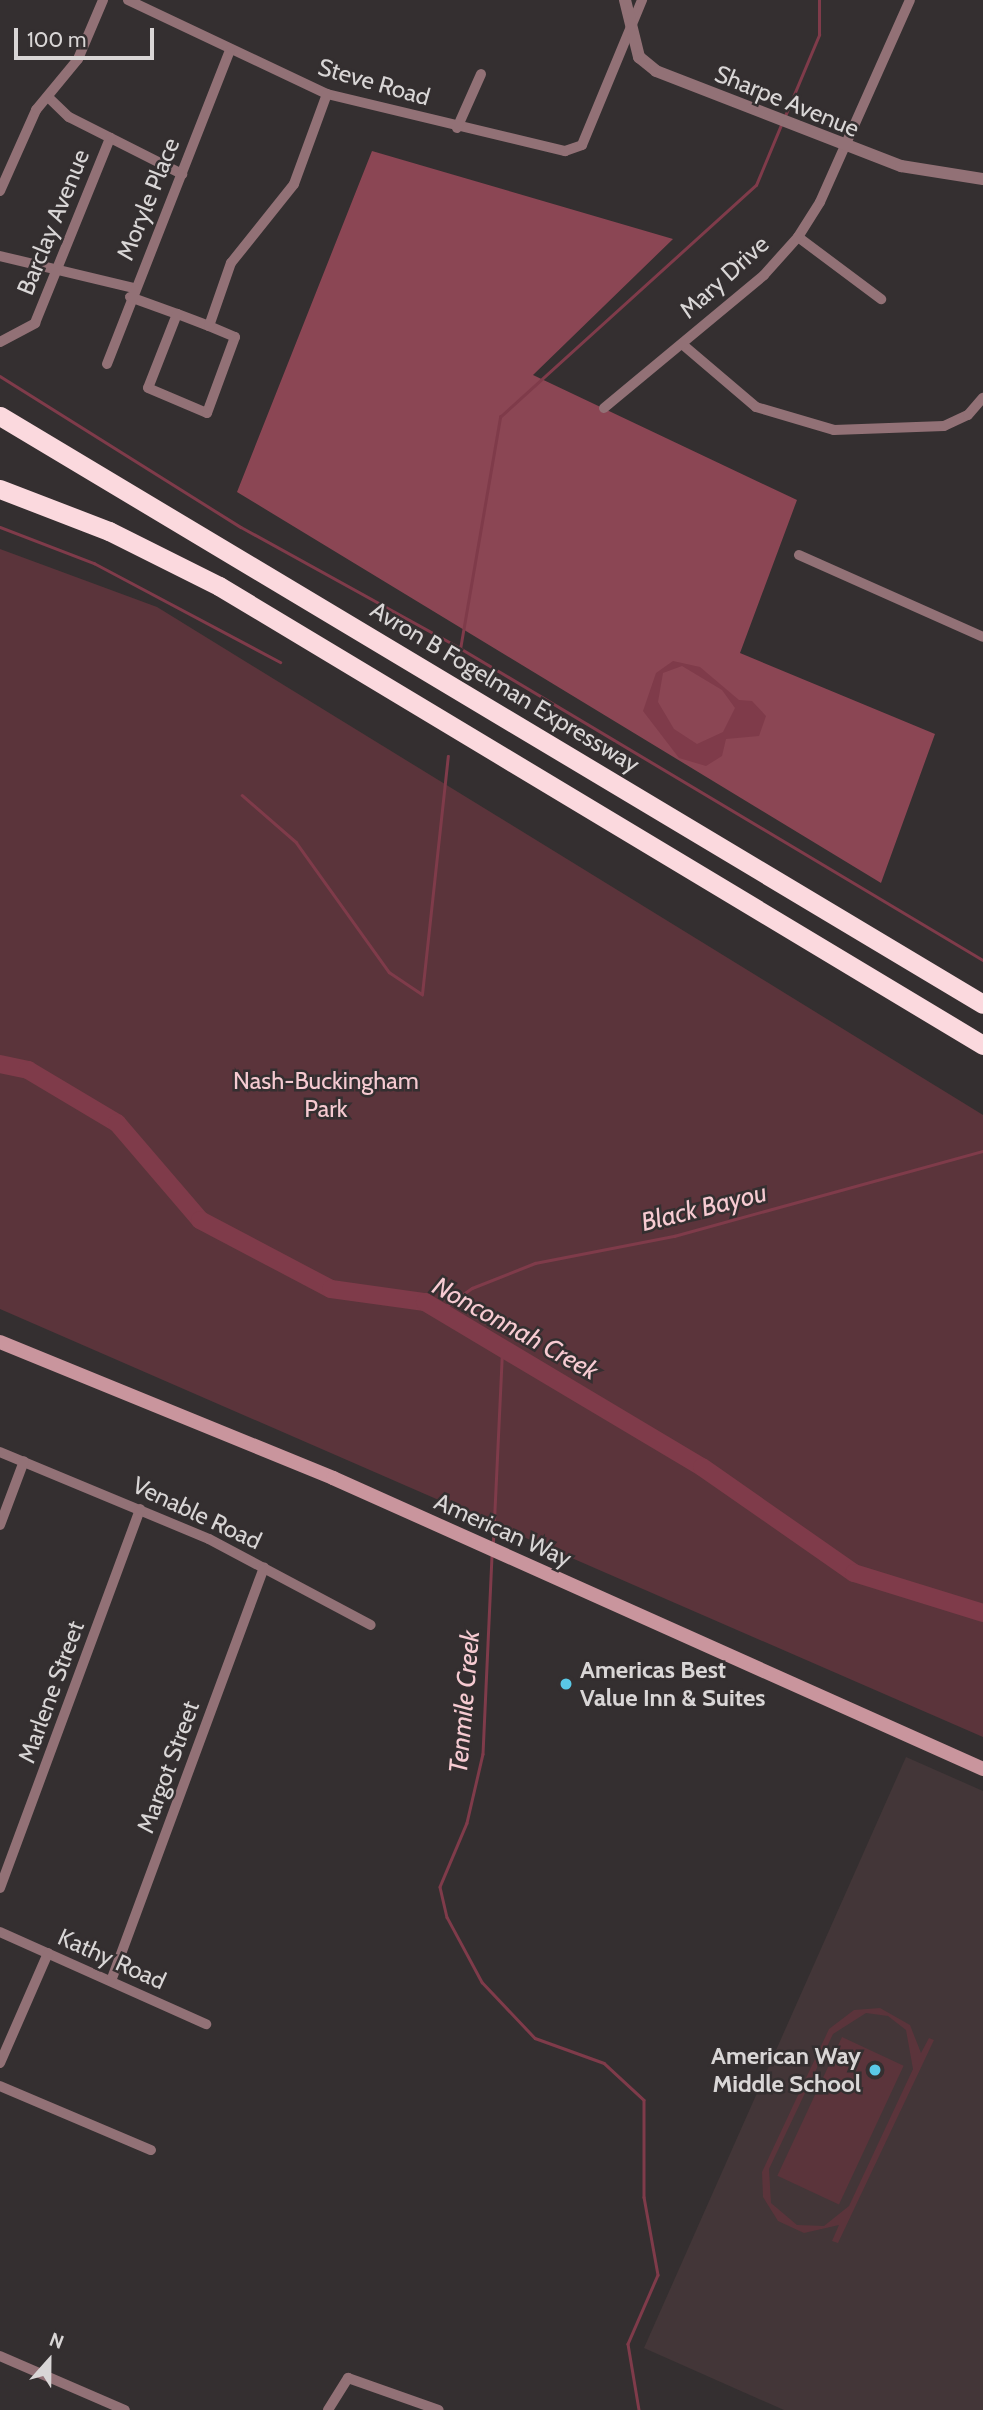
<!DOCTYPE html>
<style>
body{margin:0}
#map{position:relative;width:983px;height:2410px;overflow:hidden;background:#342f30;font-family:Cabin,sans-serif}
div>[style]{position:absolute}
.built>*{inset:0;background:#433638}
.green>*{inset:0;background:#5b343b;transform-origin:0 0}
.forest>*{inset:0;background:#8b4654}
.water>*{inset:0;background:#7f3b4a}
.stream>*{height:2.5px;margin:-1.25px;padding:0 1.25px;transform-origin:1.25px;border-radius:1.25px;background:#7f3b4a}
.river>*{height:18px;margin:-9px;padding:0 9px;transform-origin:9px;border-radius:9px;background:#7f3b4a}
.minor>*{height:10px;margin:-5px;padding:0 5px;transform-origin:5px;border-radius:5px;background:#927176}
.tertiary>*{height:12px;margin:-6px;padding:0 6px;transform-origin:6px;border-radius:6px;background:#927176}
.secondary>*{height:14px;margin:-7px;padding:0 7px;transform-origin:7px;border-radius:7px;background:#c9959d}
.motorway>*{height:19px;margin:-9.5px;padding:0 9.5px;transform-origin:9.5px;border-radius:9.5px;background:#fbd9de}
.dots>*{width:19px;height:19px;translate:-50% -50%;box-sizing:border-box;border:4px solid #342f30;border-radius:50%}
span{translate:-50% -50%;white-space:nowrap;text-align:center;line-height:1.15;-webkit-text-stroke:5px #342f30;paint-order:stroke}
.street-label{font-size:24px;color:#d9d6d6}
.park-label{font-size:24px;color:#f6cad1}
.poi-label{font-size:24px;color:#d9d6d6;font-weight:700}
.left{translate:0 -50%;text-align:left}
.right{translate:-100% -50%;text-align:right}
.water-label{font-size:26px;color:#f7cbd2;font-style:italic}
.north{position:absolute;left:14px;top:2326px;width:70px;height:70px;-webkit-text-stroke:5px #342f30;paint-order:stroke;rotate:21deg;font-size:19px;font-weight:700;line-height:28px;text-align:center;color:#d9d6d6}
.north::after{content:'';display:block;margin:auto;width:24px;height:32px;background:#d9d6d6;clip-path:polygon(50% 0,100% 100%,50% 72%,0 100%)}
.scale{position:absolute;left:14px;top:28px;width:140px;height:32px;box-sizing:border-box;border:4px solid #d9d6d6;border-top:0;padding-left:9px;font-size:21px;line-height:24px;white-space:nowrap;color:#d9d6d6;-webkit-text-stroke:5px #342f30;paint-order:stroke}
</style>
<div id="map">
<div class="built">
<i style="clip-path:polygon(906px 1757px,983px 1791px,983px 2410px,784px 2410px,644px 2348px)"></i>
</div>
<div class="green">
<i style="clip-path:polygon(0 549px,157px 607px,983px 1115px,983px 1737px,0 1309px)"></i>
<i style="clip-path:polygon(evenodd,880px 2008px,910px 2025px,921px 2053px,929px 2038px,934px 2040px,838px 2243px,832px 2241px,839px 2225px,804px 2233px,778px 2221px,763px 2197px,762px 2172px,829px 2029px,854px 2010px,880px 2008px,866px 2013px,888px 2016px,906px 2030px,913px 2069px,849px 2206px,824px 2226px,797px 2225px,771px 2203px,769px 2169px,833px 2034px,866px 2013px)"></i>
<i style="left:842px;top:2037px;width:68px;height:153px;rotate:25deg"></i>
</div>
<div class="forest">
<i style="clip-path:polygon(372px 151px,673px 239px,533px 375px,797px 500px,740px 653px,935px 734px,881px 883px,237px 492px)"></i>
</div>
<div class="water">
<i style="clip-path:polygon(evenodd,673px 661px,700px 667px,739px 700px,752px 701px,766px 716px,759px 736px,726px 739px,722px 756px,706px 766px,679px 758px,643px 711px,656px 673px,673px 661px,682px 666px,722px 690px,735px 708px,723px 732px,697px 744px,674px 729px,658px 702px,663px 673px,682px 666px)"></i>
</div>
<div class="stream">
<i style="left:785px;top:116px;width:88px;rotate:-67.2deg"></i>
<i style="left:819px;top:35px;width:35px;rotate:-90deg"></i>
<i style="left:0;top:376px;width:284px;rotate:32.1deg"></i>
<i style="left:241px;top:527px;width:250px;rotate:28.9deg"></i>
<i style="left:460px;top:648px;width:609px;rotate:30.82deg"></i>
<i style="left:0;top:527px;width:101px;rotate:21deg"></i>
<i style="left:94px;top:563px;width:211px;rotate:28deg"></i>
<i style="left:459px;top:655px;width:242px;rotate:-80.2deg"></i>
<i style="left:500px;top:417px;width:345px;rotate:-42.2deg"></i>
<i style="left:756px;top:185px;width:65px;rotate:-67.4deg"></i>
<i style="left:242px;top:795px;width:72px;rotate:41deg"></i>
<i style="left:296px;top:842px;width:160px;rotate:54.4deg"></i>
<i style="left:389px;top:972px;width:40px;rotate:34deg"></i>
<i style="left:422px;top:994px;width:239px;rotate:-83.8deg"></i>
<i style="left:439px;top:1311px;width:40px;rotate:-34.9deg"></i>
<i style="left:472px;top:1288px;width:68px;rotate:-21.6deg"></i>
<i style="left:535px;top:1263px;width:142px;rotate:-11deg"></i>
<i style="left:674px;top:1236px;width:320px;rotate:-15.4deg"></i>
<i style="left:493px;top:1542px;width:194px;rotate:-87.3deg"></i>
<i style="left:492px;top:1556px;width:198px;rotate:92.6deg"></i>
<i style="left:483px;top:1754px;width:71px;rotate:103.1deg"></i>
<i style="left:467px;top:1823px;width:69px;rotate:112.9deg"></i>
<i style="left:440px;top:1887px;width:31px;rotate:77deg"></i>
<i style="left:447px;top:1917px;width:74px;rotate:61.7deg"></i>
<i style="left:482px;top:1982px;width:77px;rotate:46.6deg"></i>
<i style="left:535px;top:2038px;width:73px;rotate:19.9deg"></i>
<i style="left:604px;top:2063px;width:54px;rotate:42.8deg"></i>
<i style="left:644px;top:2100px;width:97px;rotate:90deg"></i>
<i style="left:644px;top:2197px;width:79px;rotate:79.8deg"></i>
<i style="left:658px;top:2275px;width:75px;rotate:113.5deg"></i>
<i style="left:628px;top:2344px;width:67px;rotate:80.5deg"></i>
</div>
<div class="river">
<i style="left:0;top:1064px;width:29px;rotate:12deg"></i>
<i style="left:28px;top:1070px;width:104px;rotate:30.8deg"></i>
<i style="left:117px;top:1123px;width:128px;rotate:49.4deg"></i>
<i style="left:200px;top:1220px;width:148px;rotate:27.8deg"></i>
<i style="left:331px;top:1289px;width:95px;rotate:7.9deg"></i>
<i style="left:425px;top:1302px;width:322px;rotate:30.8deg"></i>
<i style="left:702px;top:1467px;width:185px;rotate:34.9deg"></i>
<i style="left:854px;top:1573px;width:135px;rotate:17.2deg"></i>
</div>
<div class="minor">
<i style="left:128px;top:0;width:220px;rotate:25.3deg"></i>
<i style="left:327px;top:94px;width:245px;rotate:13.5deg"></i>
<i style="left:565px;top:151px;width:18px;rotate:-19deg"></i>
<i style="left:582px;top:145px;width:157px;rotate:-67.5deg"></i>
<i style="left:48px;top:97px;width:29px;rotate:44deg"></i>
<i style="left:69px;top:117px;width:127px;rotate:26.8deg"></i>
<i style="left:457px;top:128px;width:59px;rotate:-66deg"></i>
<i style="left:0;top:191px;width:89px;rotate:-66deg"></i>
<i style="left:36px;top:110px;width:66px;rotate:-50.5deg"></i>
<i style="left:78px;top:59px;width:64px;rotate:-67deg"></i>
<i style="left:798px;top:237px;width:104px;rotate:36.8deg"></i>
<i style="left:0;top:256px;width:137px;rotate:13.5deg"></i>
<i style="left:130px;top:297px;width:50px;rotate:19.9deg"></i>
<i style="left:209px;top:326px;width:34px;rotate:-159deg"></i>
<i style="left:177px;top:314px;width:79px;rotate:111.4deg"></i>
<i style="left:148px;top:388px;width:64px;rotate:23deg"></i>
<i style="left:207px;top:413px;width:81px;rotate:-69.8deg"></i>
<i style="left:235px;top:337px;width:28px;rotate:-157deg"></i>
<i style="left:209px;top:326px;width:67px;rotate:-70.8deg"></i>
<i style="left:231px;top:263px;width:101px;rotate:-51.4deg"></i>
<i style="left:294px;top:184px;width:96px;rotate:-69.9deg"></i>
<i style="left:0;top:342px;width:40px;rotate:-28deg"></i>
<i style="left:35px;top:323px;width:200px;rotate:-67.9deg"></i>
<i style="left:682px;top:344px;width:97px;rotate:40.4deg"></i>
<i style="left:756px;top:407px;width:81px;rotate:16.4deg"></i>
<i style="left:834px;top:430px;width:110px;rotate:-2.1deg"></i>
<i style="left:944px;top:426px;width:26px;rotate:-25deg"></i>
<i style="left:968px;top:415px;width:23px;rotate:-49deg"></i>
<i style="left:107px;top:364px;width:337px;rotate:-68.6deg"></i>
<i style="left:604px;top:408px;width:208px;rotate:-39.7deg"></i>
<i style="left:764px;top:275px;width:51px;rotate:-48.2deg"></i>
<i style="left:798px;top:237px;width:41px;rotate:-57.8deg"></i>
<i style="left:820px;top:202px;width:221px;rotate:-66deg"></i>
<i style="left:799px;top:555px;width:201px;rotate:24deg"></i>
<i style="left:0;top:1452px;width:226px;rotate:22.6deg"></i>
<i style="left:209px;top:1539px;width:183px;rotate:28deg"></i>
<i style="left:0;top:1525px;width:68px;rotate:-69.4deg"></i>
<i style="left:0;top:1888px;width:404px;rotate:-69.7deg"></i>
<i style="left:0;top:1932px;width:226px;rotate:24.1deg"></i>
<i style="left:111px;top:1981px;width:441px;rotate:-69.7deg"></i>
<i style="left:0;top:2063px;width:120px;rotate:-66.4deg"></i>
<i style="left:0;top:2086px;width:164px;rotate:23deg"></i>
<i style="left:0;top:2356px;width:136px;rotate:23.4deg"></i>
<i style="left:328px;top:2410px;width:38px;rotate:-58deg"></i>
<i style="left:348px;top:2378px;width:96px;rotate:19.4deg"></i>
</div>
<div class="tertiary">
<i style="left:625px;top:0;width:59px;rotate:76.2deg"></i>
<i style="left:639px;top:57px;width:22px;rotate:39deg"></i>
<i style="left:656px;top:71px;width:263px;rotate:21.2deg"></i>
<i style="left:901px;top:166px;width:83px;rotate:9deg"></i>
</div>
<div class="secondary">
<i style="left:0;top:1342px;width:360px;rotate:22.2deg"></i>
<i style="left:333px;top:1478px;width:712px;rotate:24.12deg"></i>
</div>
<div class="motorway">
<i style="left:0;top:416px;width:1145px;rotate:30.89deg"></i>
<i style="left:0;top:489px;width:117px;rotate:21.1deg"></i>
<i style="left:109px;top:531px;width:123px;rotate:26.6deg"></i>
<i style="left:219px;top:586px;width:891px;rotate:31deg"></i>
</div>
<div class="dots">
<i style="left:566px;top:1684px;background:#5ac8e6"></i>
<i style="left:875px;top:2070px;background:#5ac8e6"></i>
</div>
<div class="street-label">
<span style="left:374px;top:82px;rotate:16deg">Steve Road</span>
<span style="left:787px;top:101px;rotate:22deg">Sharpe Avenue</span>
<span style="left:148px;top:199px;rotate:-68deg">Moryle Place</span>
<span style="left:53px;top:222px;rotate:-68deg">Barclay Avenue</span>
<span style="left:724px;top:277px;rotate:-42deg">Mary Drive</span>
<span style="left:505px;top:687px;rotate:31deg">Avron B Fogelman Expressway</span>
<span style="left:197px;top:1513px;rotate:25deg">Venable Road</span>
<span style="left:503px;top:1530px;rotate:24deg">American Way</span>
<span style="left:51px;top:1692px;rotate:-70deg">Marlene Street</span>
<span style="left:168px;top:1767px;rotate:-70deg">Margot Street</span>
<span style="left:112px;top:1959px;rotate:24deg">Kathy Road</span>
</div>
<div class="park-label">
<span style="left:326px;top:1095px">Nash-Buckingham<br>Park</span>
</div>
<div class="poi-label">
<span class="left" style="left:580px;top:1684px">Americas Best<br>Value Inn &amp; Suites</span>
<span class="right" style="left:861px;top:2070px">American Way<br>Middle School</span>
</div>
<div class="water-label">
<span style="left:704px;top:1208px;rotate:-14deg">Black Bayou</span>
<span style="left:515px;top:1329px;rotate:29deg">Nonconnah Creek</span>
<span style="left:465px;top:1702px;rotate:-85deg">Tenmile Creek</span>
</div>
<div class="north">N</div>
<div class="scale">100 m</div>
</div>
